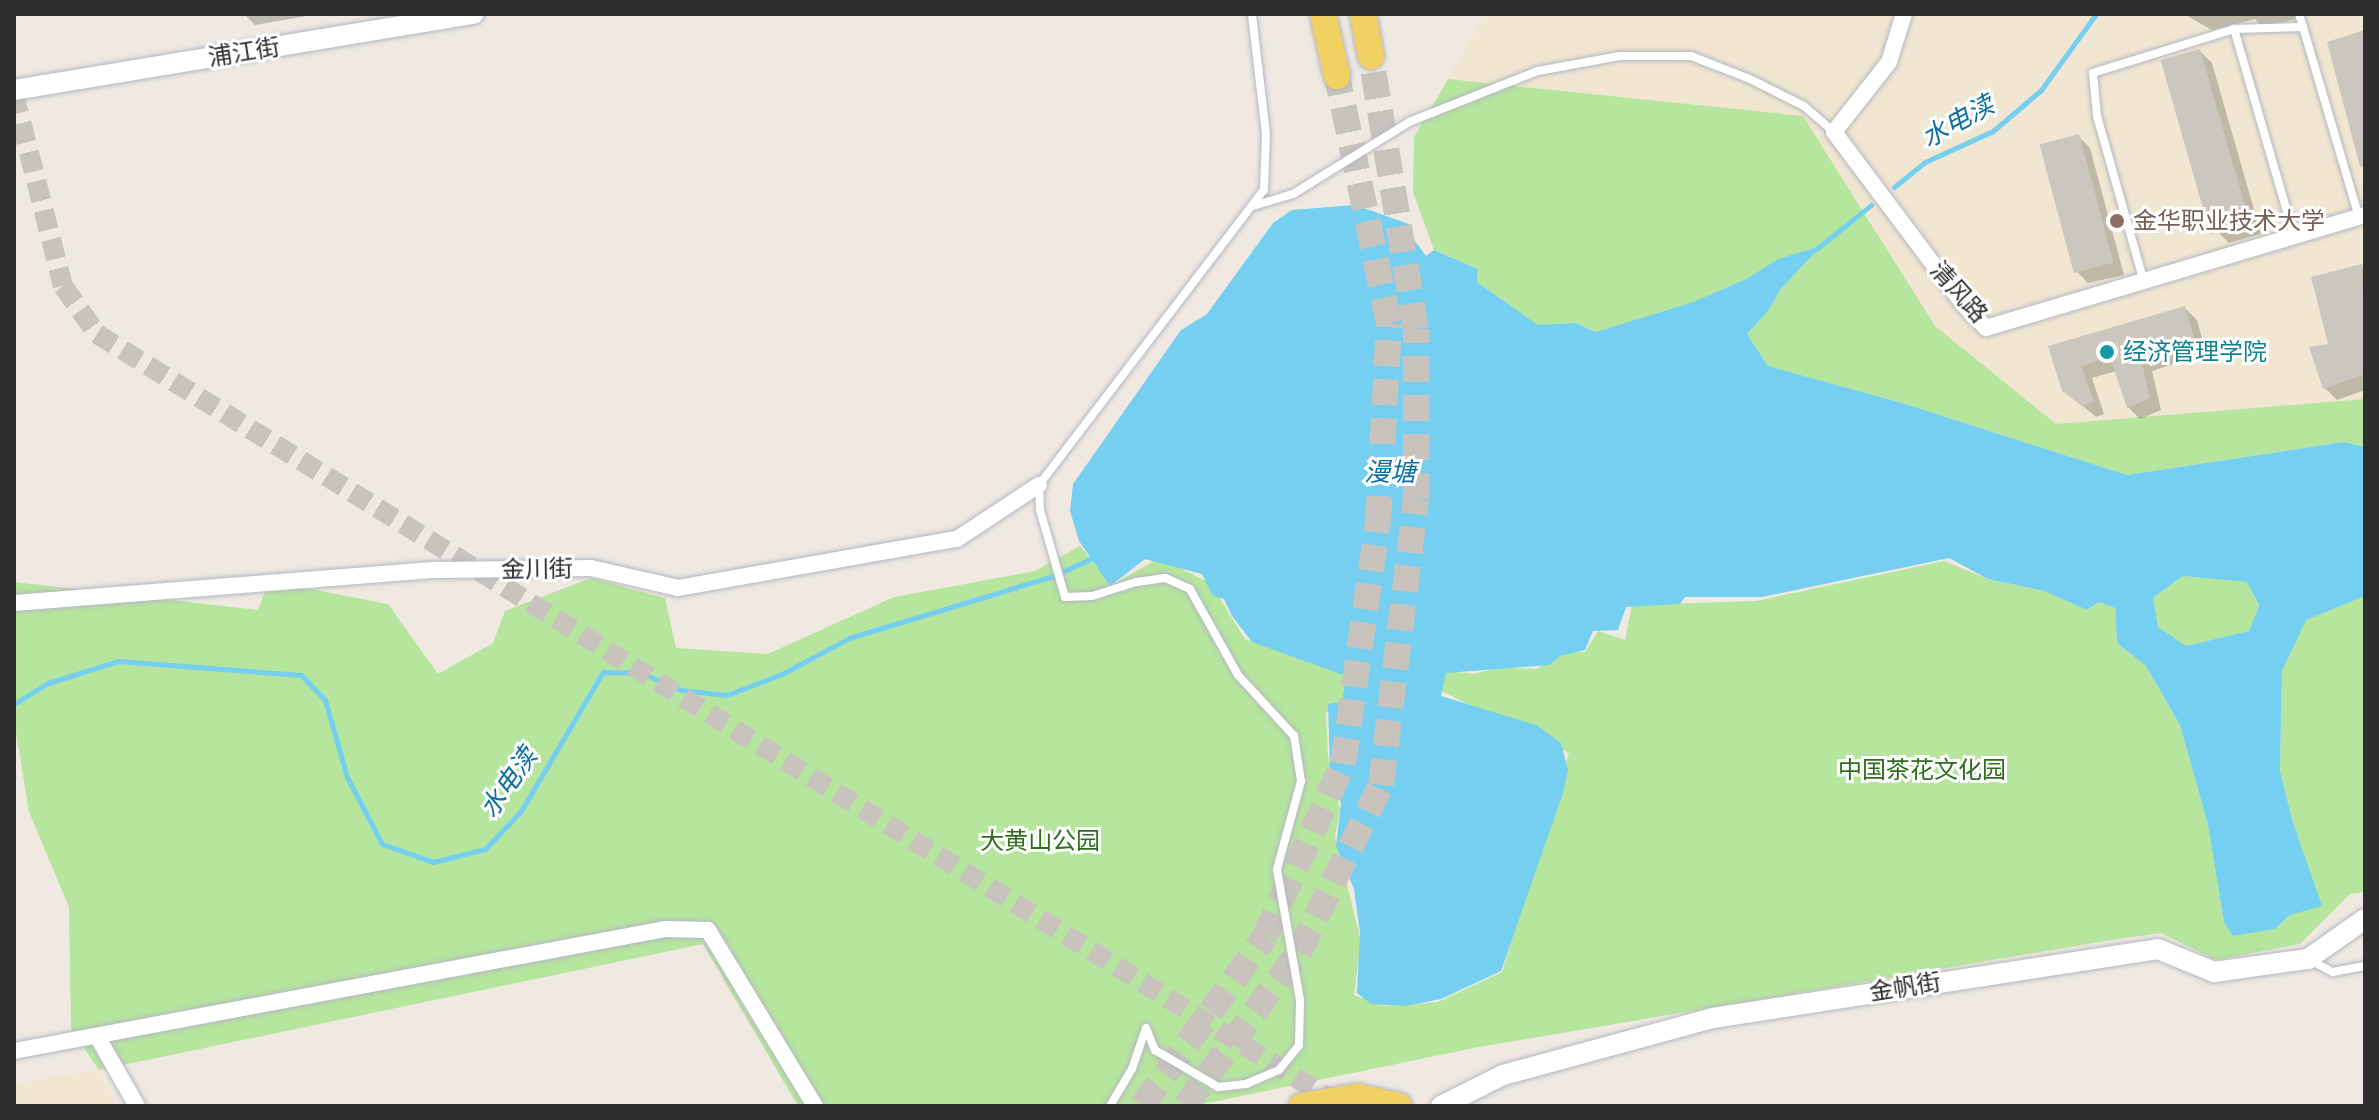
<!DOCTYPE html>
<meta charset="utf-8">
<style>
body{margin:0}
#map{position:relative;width:2379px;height:1120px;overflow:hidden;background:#efe9e1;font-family:"DM Sans","Noto Sans SC",sans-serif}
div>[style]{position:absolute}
.education>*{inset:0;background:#f0e6d1}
.green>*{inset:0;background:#b6e59e}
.water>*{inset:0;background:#75cff0}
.shadow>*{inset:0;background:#0003}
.stream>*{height:5px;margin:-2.5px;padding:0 2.5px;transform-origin:2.5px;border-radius:2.5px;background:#75cff0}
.building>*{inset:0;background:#cbc7bf;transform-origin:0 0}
.tertiary-tunnel>*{height:20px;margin-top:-10px;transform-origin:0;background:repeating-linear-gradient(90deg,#c8c4bd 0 20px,transparent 0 30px)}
.trunk-tunnel>*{height:26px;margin-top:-13px;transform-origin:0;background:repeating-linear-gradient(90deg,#c8c4bd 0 26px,transparent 0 39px)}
.roads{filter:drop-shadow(0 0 2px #b4b7c1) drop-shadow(0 0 2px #b4b7c1)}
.service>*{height:8px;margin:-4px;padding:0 4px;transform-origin:4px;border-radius:4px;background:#fff}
.minor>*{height:16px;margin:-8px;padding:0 8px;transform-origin:8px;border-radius:8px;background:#fff}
.tertiary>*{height:20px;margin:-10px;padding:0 10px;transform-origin:10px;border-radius:10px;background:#fff}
.primary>*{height:26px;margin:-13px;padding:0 13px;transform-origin:13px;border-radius:13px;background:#f2d163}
.dots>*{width:22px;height:22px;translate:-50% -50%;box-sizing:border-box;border:4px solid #fff;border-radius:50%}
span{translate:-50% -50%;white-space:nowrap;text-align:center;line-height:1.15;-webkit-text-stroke:6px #fff;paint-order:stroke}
.street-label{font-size:24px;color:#2e2e2e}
.education-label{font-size:24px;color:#785e54}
.left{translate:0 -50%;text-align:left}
.culture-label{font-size:24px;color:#0d838f}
.park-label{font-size:24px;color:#2c6e1b}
.water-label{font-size:26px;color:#0d6fa3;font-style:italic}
.frame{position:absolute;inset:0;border:16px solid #2e2e2e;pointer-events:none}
</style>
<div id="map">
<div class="education">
<i style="clip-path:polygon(1484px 14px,2365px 14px,2365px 399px,2056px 425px,1935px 326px,1803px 116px,1448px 79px)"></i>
<i style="clip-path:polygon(99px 1070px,117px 1106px,14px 1106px,14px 1083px)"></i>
</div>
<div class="green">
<i style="clip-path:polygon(1448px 79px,1803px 116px,1935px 326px,2056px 424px,2365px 399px,2365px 447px,2344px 442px,2127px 475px,1902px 403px,1768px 366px,1747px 334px,1768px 311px,1781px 289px,1819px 248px,1778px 259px,1746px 279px,1693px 302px,1597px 332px,1576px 323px,1538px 325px,1477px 282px,1478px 269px,1434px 250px,1413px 192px,1414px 137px)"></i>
<i style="clip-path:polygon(1080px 546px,1112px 585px,1159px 558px,1210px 583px,1245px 639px,1346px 675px,1345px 703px,1326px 713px,1328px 756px,1340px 809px,1335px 837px,1361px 941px,1354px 995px,1384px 1006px,1438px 1002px,1502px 972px,1569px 753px,1439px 690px,1442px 670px,1473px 674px,1501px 667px,1537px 669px,1562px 652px,1585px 652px,1598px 631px,1625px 640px,1632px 605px,1756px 601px,1944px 561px,1988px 579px,2044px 591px,2087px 610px,2099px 602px,2115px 608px,2117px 643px,2146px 666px,2180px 725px,2208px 825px,2224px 922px,2275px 929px,2290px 915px,2293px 823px,2280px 771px,2282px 671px,2306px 619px,2365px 596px,2365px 892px,2350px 894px,2300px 944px,2216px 960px,2161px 933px,2111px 940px,1479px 1047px,1193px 1106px,798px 1106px,703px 944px,99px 1070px,71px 1029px,69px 907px,29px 812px,14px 720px,14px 582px,258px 610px,269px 581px,388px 604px,438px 674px,493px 643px,505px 611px,591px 578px,665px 598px,676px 648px,768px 654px,894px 597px,1035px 571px)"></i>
<i style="clip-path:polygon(2183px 576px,2247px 582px,2259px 607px,2249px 631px,2186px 646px,2157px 627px,2153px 598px)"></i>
</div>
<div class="water">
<i style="clip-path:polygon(evenodd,1355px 205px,1409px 224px,1410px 234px,1426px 256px,1434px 250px,1478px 269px,1477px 282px,1538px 325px,1576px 323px,1596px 332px,1693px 302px,1746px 279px,1778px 259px,1821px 246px,1781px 289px,1768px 311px,1747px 334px,1768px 366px,1902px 403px,2127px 475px,2344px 442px,2365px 447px,2365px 596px,2306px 620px,2282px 671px,2280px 771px,2293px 823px,2322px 906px,2290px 915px,2275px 929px,2233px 936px,2224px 922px,2208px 825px,2180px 725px,2146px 666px,2117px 643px,2115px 608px,2099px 602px,2087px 610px,2044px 591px,1988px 579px,1949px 558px,1762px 597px,1685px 597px,1680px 604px,1626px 607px,1618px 630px,1593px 631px,1585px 650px,1560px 656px,1549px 665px,1446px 673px,1441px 696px,1536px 725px,1561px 743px,1568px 770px,1563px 793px,1501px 971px,1441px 999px,1405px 1006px,1371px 1004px,1357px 993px,1360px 933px,1354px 889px,1336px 846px,1341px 803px,1330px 769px,1328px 704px,1342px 702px,1346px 676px,1252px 642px,1232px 616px,1224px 599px,1213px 596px,1202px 574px,1145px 559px,1110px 586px,1079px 541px,1070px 511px,1073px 484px,1181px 330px,1207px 314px,1273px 223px,1292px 210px,1355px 205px,2183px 576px,2247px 582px,2259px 606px,2249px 631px,2186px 646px,2158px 627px,2153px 598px,2183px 576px)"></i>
</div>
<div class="shadow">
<i style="clip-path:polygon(244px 14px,318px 14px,255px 25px)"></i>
<i style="clip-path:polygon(2184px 14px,2298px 14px,2299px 18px,2263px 27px,2255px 19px,2212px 30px)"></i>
<i style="clip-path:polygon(2200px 51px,2212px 63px,2261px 234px,2229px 243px,2217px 231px)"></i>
<i style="clip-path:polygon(2078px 136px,2090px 148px,2124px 275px,2088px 283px,2076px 271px)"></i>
<i style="clip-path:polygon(2362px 267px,2365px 270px,2365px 390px,2337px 400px,2325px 388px)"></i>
<i style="clip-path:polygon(2185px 308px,2197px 320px,2206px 353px,2152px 371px,2161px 410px,2140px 419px,2128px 407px,2116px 371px,2092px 378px,2104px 414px,2096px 417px,2071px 396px,2050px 347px)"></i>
</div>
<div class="stream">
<i style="left:1894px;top:187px;width:40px;rotate:-39deg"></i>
<i style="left:1925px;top:162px;width:75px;rotate:-24.5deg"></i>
<i style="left:1993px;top:131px;width:63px;rotate:-40.5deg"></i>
<i style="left:2041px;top:90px;width:94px;rotate:-54.1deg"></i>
<i style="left:1815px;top:250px;width:72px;rotate:-38.8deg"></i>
<i style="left:14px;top:704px;width:40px;rotate:-32deg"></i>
<i style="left:48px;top:683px;width:73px;rotate:-17.4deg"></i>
<i style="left:118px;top:661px;width:184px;rotate:4.4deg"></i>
<i style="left:301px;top:675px;width:35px;rotate:46deg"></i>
<i style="left:325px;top:700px;width:80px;rotate:74.1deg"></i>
<i style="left:347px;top:777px;width:76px;rotate:62.4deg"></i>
<i style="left:382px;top:844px;width:54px;rotate:19.4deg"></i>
<i style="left:433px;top:862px;width:54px;rotate:-14deg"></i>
<i style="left:485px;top:849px;width:52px;rotate:-46.5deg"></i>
<i style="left:521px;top:811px;width:161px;rotate:-59.5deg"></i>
<i style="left:603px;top:672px;width:39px;rotate:1deg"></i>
<i style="left:642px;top:673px;width:43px;rotate:23.6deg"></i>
<i style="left:681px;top:690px;width:46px;rotate:6.2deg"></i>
<i style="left:727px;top:695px;width:59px;rotate:-20.9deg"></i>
<i style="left:782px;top:674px;width:76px;rotate:-28.2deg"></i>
<i style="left:849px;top:638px;width:213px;rotate:-16.9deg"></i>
<i style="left:1053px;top:576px;width:46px;rotate:-24.3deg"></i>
</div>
<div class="building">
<i style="clip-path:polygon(2365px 30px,2365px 166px,2360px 167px,2327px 42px)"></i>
<i style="left:2200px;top:49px;width:181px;height:41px;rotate:74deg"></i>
<i style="left:2079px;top:134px;width:133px;height:41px;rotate:75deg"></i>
<i style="clip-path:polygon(2362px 264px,2365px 374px,2323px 389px,2309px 347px,2328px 344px,2311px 277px)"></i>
<i style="clip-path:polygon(2185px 306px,2195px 341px,2141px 359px,2150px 398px,2127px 408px,2110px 357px,2081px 366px,2094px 402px,2082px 406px,2062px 391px,2048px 346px)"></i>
</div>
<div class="tertiary-tunnel">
<i style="left:14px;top:94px;width:198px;rotate:75.7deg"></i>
<i style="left:63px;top:286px;width:59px;rotate:54.7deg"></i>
<i style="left:97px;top:334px;width:1463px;rotate:31.81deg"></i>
</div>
<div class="trunk-tunnel">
<i style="left:1142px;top:1106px;width:208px;rotate:-54deg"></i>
<i style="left:1264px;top:938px;width:191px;rotate:-65.6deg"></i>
<i style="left:1343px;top:764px;width:245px;rotate:-81.8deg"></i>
<i style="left:1378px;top:522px;width:199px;rotate:-86.8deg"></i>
<i style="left:1389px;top:323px;width:252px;rotate:-101.9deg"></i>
<i style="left:1185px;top:1106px;width:192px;rotate:-53.5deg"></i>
<i style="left:1299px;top:952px;width:186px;rotate:-63.8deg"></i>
<i style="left:1381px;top:785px;width:288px;rotate:-83deg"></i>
<i style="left:1416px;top:499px;width:170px;rotate:-90deg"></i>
<i style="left:1416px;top:329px;width:277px;rotate:-99.4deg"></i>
</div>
<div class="roads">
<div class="service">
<i style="left:2299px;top:14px;width:14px;rotate:73deg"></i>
<i style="left:2234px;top:29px;width:69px;rotate:-1.7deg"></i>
<i style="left:2303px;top:27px;width:198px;rotate:73.6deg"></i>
<i style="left:1253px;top:206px;width:42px;rotate:-16.7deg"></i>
<i style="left:1293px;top:194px;width:137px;rotate:-31.8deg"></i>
<i style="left:1409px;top:122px;width:139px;rotate:-21.6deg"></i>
<i style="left:1538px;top:71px;width:83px;rotate:-10.4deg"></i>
<i style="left:1620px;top:56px;width:71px"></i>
<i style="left:1691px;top:56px;width:63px;rotate:21.3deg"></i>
<i style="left:1750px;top:79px;width:60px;rotate:26.6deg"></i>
<i style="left:1804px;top:106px;width:40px;rotate:41deg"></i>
<i style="left:2144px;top:282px;width:173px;rotate:-105.8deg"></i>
<i style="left:2097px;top:116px;width:43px;rotate:-95.3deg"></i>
<i style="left:2093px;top:73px;width:148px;rotate:-17.3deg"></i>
<i style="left:2234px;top:29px;width:216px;rotate:73.8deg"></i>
<i style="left:2310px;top:960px;width:26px;rotate:28deg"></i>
<i style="left:2333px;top:972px;width:33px;rotate:-11deg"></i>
<i style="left:1110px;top:1106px;width:43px;rotate:-59.3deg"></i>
<i style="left:1132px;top:1069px;width:43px;rotate:-71.1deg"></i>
<i style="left:1146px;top:1028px;width:24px;rotate:68deg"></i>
<i style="left:1155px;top:1050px;width:73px;rotate:30.4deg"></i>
<i style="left:1218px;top:1087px;width:28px;rotate:-6deg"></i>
<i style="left:1246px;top:1084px;width:36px;rotate:-23deg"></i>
<i style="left:1279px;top:1070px;width:32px;rotate:-51deg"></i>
<i style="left:1299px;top:1045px;width:45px;rotate:-88.7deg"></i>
<i style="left:1300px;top:1000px;width:133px;rotate:-100deg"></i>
<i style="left:1277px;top:869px;width:91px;rotate:-74.7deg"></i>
<i style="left:1301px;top:781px;width:46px;rotate:-98.8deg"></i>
<i style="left:1294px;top:736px;width:83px;rotate:-132.6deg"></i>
<i style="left:1238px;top:675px;width:98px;rotate:-119.2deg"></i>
<i style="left:1190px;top:589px;width:27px;rotate:-156deg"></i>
<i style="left:1165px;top:578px;width:29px;rotate:172deg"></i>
<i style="left:1136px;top:582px;width:46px;rotate:162.3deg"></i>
<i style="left:1092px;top:596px;width:27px;rotate:178deg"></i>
<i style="left:1065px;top:597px;width:91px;rotate:-106deg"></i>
<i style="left:1040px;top:510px;width:25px;rotate:-92deg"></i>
<i style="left:1039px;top:485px;width:371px;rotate:-52.7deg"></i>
<i style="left:1264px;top:190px;width:56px;rotate:-88deg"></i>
<i style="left:1266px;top:134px;width:121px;rotate:-96.7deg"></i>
</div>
<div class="minor">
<i style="left:1904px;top:14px;width:50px;rotate:107.4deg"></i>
<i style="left:1889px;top:62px;width:89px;rotate:128.2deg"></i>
<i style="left:1834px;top:132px;width:215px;rotate:53.1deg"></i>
<i style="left:1963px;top:304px;width:33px;rotate:46deg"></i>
<i style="left:1986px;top:328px;width:395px;rotate:-16.6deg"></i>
<i style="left:14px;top:603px;width:423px;rotate:-4.5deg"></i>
<i style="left:436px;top:570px;width:155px;rotate:-0.7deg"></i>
<i style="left:591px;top:568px;width:89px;rotate:12.9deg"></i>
<i style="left:678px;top:588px;width:283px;rotate:-10deg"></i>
<i style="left:957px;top:539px;width:98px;rotate:-33.4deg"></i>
<i style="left:97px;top:1036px;width:81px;rotate:60.3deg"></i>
<i style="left:14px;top:1051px;width:662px;rotate:-10.61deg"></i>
<i style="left:665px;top:929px;width:43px;rotate:1.3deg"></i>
<i style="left:708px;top:930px;width:206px;rotate:58.7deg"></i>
</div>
<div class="tertiary">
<i style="left:14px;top:90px;width:466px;rotate:-9.4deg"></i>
<i style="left:1441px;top:1106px;width:69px;rotate:-26.6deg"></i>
<i style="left:1503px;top:1075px;width:218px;rotate:-15.2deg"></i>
<i style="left:1713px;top:1018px;width:450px;rotate:-8.8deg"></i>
<i style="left:2158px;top:949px;width:61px;rotate:22.3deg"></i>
<i style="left:2214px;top:972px;width:95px;rotate:-7.9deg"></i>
<i style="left:2308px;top:959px;width:70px;rotate:-35.1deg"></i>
</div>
<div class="primary">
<i style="left:1323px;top:14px;width:64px;rotate:77.3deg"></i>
<i style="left:1363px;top:14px;width:43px;rotate:79.2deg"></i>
<i style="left:1302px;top:1106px;width:56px;rotate:-9.3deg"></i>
<i style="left:1357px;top:1097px;width:43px;rotate:12.1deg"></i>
</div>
</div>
<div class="dots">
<i style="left:2117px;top:221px;background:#8d6e63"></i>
<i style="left:2107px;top:352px;background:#0f9aa8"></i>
</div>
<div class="street-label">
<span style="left:244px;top:52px;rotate:-9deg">浦江街</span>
<span style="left:1959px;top:292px;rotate:48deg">清风路</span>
<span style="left:537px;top:569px;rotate:-1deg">金川街</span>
<span style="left:1905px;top:987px;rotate:-9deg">金帆街</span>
</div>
<div class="education-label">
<span class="left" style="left:2133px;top:221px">金华职业技术大学</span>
</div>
<div class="culture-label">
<span class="left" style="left:2123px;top:352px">经济管理学院</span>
</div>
<div class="park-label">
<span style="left:1922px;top:770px">中国茶花文化园</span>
<span style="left:1040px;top:841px">大黄山公园</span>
</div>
<div class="water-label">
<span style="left:1958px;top:122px;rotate:-29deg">水电渎</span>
<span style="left:1390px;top:473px">漫塘</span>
<span style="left:509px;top:783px;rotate:-55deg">水电渎</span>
</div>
<div class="frame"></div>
</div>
